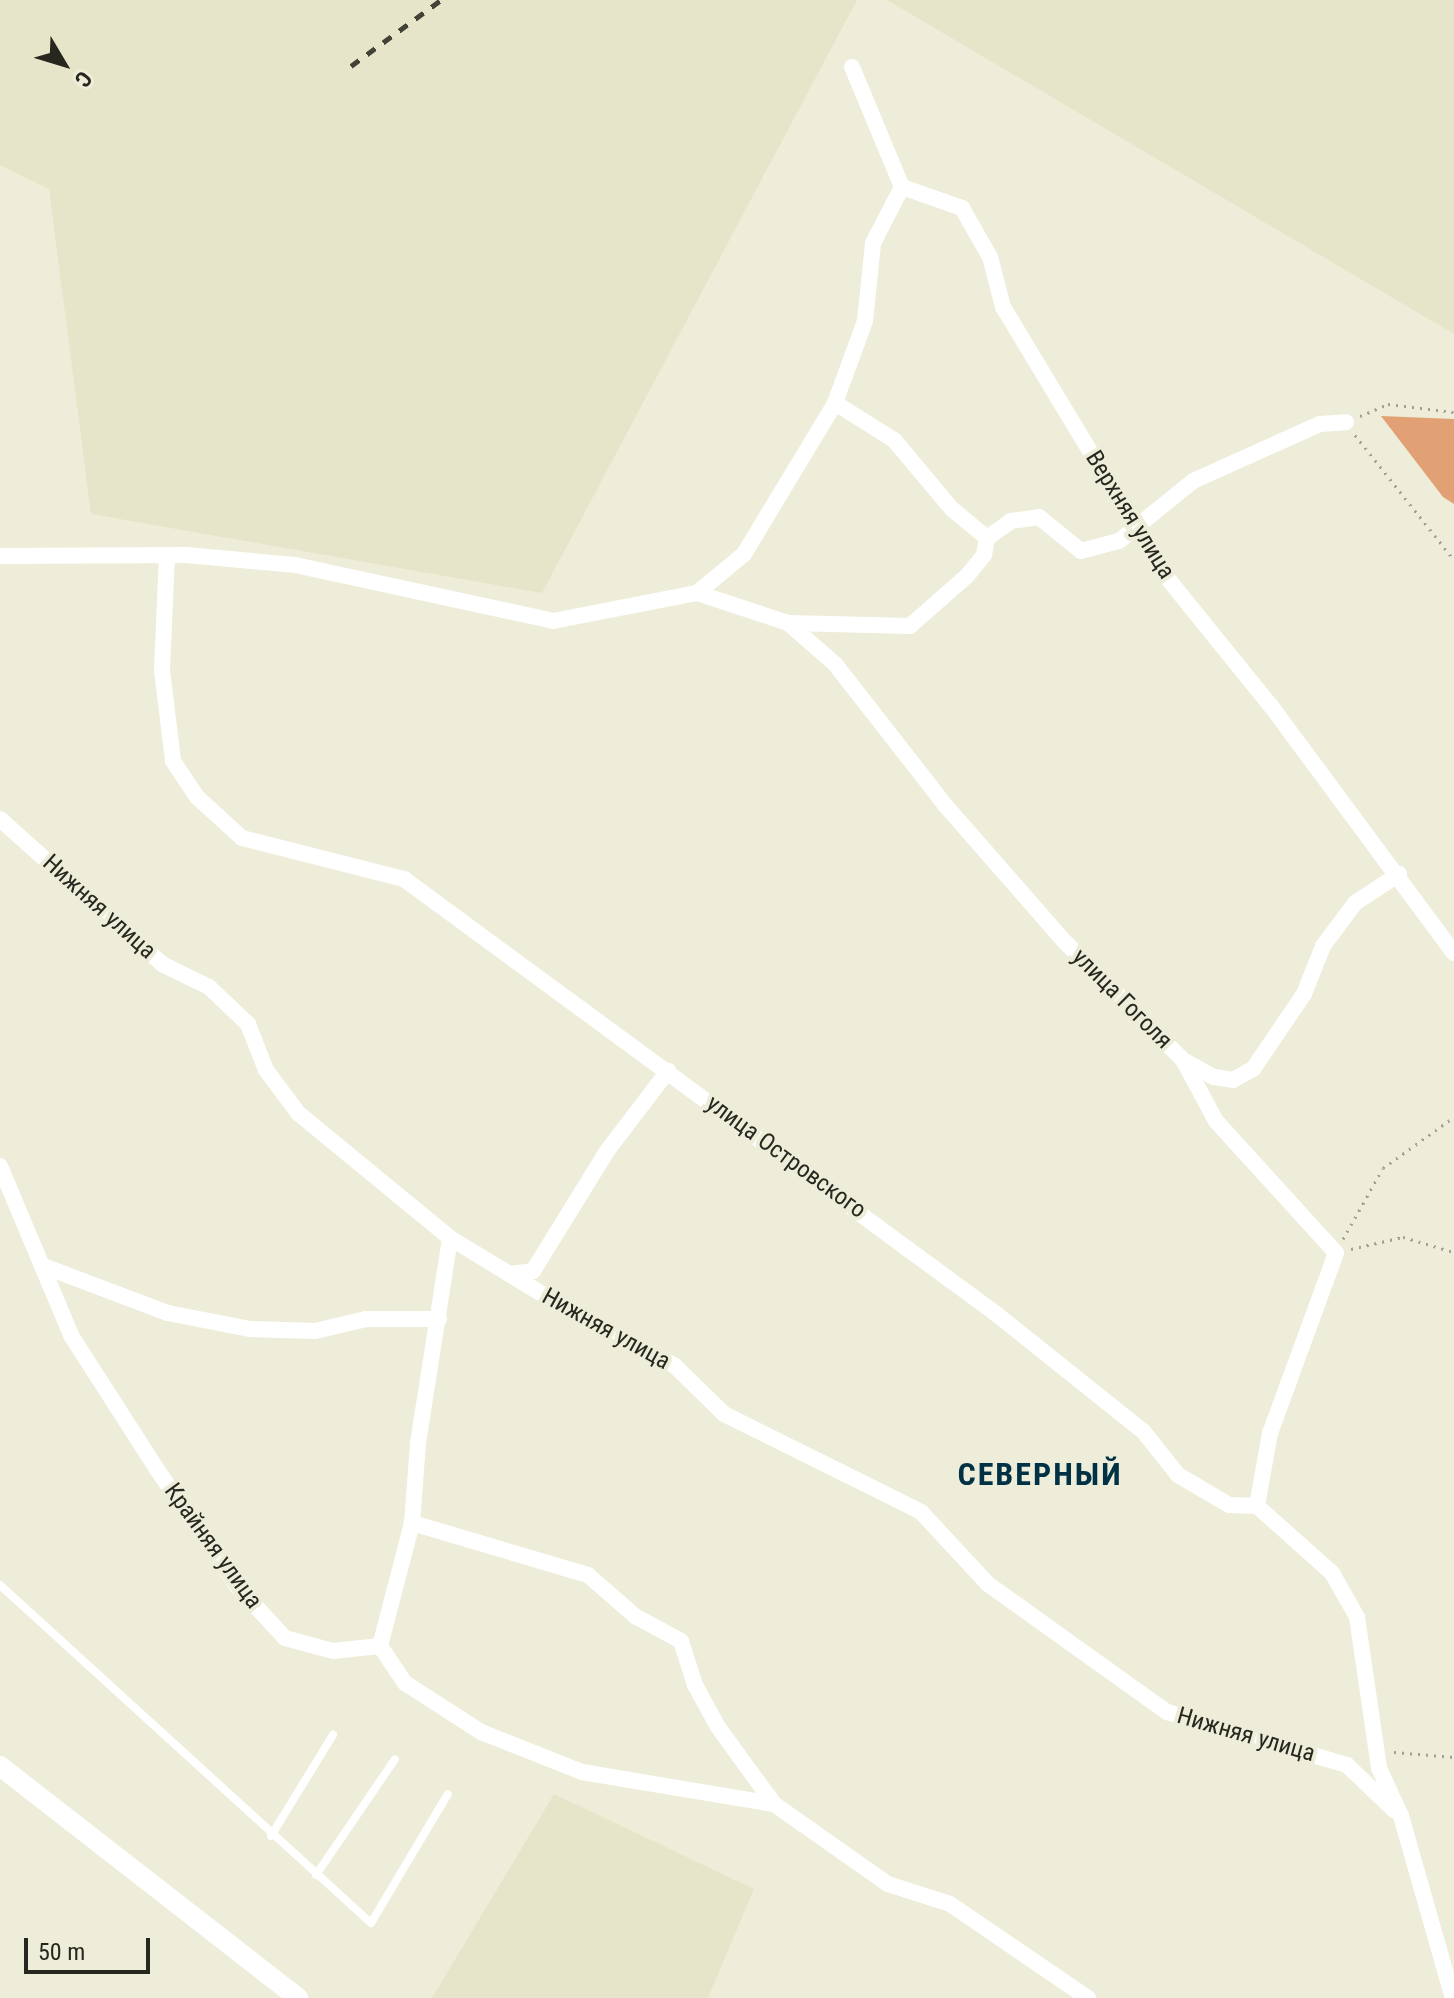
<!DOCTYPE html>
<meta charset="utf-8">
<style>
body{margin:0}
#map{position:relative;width:1454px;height:1998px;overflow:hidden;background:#eeedd9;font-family:"Roboto Condensed",sans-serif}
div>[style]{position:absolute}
.built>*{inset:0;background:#e7e5c9}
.forest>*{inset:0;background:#e2a175}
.path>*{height:3px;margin-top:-1.5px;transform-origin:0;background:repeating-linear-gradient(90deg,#a2a192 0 2px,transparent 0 8px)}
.service>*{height:8px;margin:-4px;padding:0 4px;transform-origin:4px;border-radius:4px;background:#fff}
.minor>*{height:16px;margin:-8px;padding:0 8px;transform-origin:8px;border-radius:8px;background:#fff}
.tertiary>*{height:20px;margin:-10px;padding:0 10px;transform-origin:10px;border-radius:10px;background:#fff}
.rail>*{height:5px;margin-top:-2.5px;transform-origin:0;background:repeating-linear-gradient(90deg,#424238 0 10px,transparent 0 20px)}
span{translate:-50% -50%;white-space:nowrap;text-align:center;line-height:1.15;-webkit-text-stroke:8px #eeedd9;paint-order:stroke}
.street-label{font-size:24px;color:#27271f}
.district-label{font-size:32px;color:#003145;font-weight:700;letter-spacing:2px}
.north{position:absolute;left:24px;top:24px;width:80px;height:80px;-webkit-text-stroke:6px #eeedd9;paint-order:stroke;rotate:128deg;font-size:22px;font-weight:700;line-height:32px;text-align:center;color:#27271f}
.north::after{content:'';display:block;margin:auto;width:28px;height:36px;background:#27271f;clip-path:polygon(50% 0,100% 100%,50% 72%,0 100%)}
.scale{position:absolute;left:24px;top:1938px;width:126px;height:36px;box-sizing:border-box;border:4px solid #27271f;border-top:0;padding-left:10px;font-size:24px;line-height:28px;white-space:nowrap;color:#27271f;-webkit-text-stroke:6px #eeedd9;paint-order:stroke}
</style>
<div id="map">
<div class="built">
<i style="clip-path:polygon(0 0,857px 0,542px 593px,91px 514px,49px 189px,0 165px)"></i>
<i style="clip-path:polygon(887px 0,1454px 0,1454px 334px)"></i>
<i style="clip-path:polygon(554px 1794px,754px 1889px,708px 1998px,432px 1998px)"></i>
</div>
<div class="forest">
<i style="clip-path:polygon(1381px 416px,1454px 419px,1454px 504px,1443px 497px)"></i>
</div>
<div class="path">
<i style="left:1360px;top:416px;width:30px;rotate:-23deg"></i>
<i style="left:1388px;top:404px;width:66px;rotate:6.9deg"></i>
<i style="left:1355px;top:435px;width:159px;rotate:51.6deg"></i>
<i style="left:1343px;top:1239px;width:81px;rotate:-60.6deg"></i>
<i style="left:1383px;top:1168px;width:87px;rotate:-35.7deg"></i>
<i style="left:1351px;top:1249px;width:53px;rotate:-13deg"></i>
<i style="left:1403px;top:1237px;width:53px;rotate:16.4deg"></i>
<i style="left:1394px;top:1752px;width:60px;rotate:4.8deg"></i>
</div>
<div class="service">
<i style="left:0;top:1585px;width:502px;rotate:42.34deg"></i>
<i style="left:371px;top:1923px;width:150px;rotate:-59.2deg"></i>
<i style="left:271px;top:1836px;width:119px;rotate:-58.5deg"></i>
<i style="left:316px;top:1875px;width:140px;rotate:-55.7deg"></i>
</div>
<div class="minor">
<i style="left:852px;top:67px;width:130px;rotate:67.4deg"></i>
<i style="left:902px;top:187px;width:64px;rotate:19.3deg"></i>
<i style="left:962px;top:208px;width:56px;rotate:60.3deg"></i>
<i style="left:990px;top:257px;width:52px;rotate:75.4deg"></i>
<i style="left:1003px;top:307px;width:312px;rotate:58.9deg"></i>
<i style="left:1164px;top:574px;width:170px;rotate:51deg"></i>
<i style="left:1271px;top:706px;width:307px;rotate:53.5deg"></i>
<i style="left:835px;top:403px;width:70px;rotate:32.1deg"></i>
<i style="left:894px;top:440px;width:90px;rotate:50deg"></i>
<i style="left:952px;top:509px;width:45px;rotate:39.6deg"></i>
<i style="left:167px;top:555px;width:115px;rotate:92.5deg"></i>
<i style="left:162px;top:670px;width:92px;rotate:83.1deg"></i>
<i style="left:173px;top:761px;width:43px;rotate:56.3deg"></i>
<i style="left:197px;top:797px;width:61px;rotate:42.3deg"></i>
<i style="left:242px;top:838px;width:167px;rotate:14.2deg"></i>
<i style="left:404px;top:879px;width:733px;rotate:36.29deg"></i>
<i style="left:995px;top:1313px;width:189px;rotate:38.6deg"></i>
<i style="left:1143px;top:1431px;width:56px;rotate:51.5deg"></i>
<i style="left:1178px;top:1475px;width:59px;rotate:30.5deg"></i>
<i style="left:1229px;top:1505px;width:28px;rotate:2deg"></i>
<i style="left:1257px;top:1506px;width:101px;rotate:41.8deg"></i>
<i style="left:1332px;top:1573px;width:51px;rotate:60.4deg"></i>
<i style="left:1357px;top:1617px;width:153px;rotate:81.7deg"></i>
<i style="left:1379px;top:1768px;width:53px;rotate:65.4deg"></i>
<i style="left:1401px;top:1816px;width:189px;rotate:74.1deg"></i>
<i style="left:0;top:556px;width:186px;rotate:-0.3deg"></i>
<i style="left:186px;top:555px;width:109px;rotate:5.2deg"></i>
<i style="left:295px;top:565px;width:264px;rotate:12.2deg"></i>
<i style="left:553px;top:621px;width:147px;rotate:-11deg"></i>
<i style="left:697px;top:593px;width:61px;rotate:-39.7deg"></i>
<i style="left:744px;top:554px;width:176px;rotate:-58.9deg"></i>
<i style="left:835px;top:403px;width:87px;rotate:-69.9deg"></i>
<i style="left:865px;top:321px;width:78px;rotate:-84.1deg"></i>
<i style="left:873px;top:243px;width:63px;rotate:-62.6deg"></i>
<i style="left:697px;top:593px;width:96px;rotate:18.2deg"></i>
<i style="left:788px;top:623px;width:62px;rotate:41.1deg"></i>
<i style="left:835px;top:664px;width:179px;rotate:52deg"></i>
<i style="left:945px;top:805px;width:184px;rotate:48.8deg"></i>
<i style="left:1066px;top:943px;width:165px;rotate:45deg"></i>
<i style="left:1183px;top:1060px;width:69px;rotate:61.6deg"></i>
<i style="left:1216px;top:1121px;width:178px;rotate:47.7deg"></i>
<i style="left:1336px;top:1253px;width:192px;rotate:110.1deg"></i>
<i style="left:1270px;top:1433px;width:74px;rotate:100.1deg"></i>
<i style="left:788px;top:623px;width:122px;rotate:1.4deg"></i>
<i style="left:910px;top:626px;width:76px;rotate:-41.3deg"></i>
<i style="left:967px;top:576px;width:27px;rotate:-51deg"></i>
<i style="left:984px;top:555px;width:17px;rotate:-80deg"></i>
<i style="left:987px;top:538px;width:29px;rotate:-35deg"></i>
<i style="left:1011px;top:521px;width:28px;rotate:-8deg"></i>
<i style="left:1039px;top:517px;width:54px;rotate:39deg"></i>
<i style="left:1081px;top:551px;width:39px;rotate:-15deg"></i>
<i style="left:1119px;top:541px;width:95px;rotate:-39deg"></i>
<i style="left:1193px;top:481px;width:139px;rotate:-24.2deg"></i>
<i style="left:1320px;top:424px;width:26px;rotate:-4deg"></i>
<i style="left:0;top:819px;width:217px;rotate:41.8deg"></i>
<i style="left:162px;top:964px;width:52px;rotate:26.1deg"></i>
<i style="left:209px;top:987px;width:54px;rotate:43.5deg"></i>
<i style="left:248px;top:1024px;width:49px;rotate:68.6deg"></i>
<i style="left:266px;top:1070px;width:54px;rotate:53.3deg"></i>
<i style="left:298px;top:1113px;width:197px;rotate:39.4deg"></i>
<i style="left:450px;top:1238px;width:164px;rotate:31.3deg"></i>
<i style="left:590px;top:1323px;width:94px;rotate:26.6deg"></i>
<i style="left:674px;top:1365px;width:70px;rotate:44.4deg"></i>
<i style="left:724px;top:1414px;width:220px;rotate:26.4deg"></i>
<i style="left:921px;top:1512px;width:98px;rotate:47.1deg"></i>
<i style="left:988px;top:1584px;width:220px;rotate:35.6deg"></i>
<i style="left:1167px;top:1712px;width:188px;rotate:16.4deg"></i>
<i style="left:1347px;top:1765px;width:65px;rotate:43.8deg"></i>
<i style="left:1183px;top:1060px;width:35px;rotate:29deg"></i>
<i style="left:1214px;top:1077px;width:19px;rotate:9deg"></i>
<i style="left:1233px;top:1080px;width:23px;rotate:-29deg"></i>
<i style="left:1253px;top:1069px;width:91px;rotate:-55.8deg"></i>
<i style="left:1304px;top:994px;width:52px;rotate:-68.4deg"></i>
<i style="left:1323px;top:946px;width:54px;rotate:-53.3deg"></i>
<i style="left:1355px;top:903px;width:53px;rotate:-33.4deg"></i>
<i style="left:0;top:1166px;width:186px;rotate:67.2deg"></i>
<i style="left:72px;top:1337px;width:156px;rotate:57.3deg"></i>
<i style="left:156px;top:1468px;width:143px;rotate:55.5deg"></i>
<i style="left:237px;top:1586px;width:71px;rotate:47.3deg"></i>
<i style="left:285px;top:1638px;width:50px;rotate:15.2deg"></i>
<i style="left:333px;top:1651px;width:47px;rotate:-6.1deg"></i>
<i style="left:380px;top:1646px;width:127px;rotate:-75.4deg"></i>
<i style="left:412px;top:1523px;width:80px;rotate:-85.7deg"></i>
<i style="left:418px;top:1443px;width:207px;rotate:-81.1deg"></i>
<i style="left:46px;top:1267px;width:130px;rotate:20.7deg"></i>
<i style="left:168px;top:1313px;width:84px;rotate:11deg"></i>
<i style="left:250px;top:1329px;width:65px;rotate:1.8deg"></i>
<i style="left:315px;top:1331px;width:52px;rotate:-13.2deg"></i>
<i style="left:366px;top:1319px;width:73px"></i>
<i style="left:509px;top:1274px;width:24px;rotate:-7deg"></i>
<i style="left:533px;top:1271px;width:141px;rotate:-58.3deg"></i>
<i style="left:607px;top:1151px;width:101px;rotate:-52.7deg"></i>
<i style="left:380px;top:1646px;width:45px;rotate:56deg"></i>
<i style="left:405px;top:1683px;width:90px;rotate:32.8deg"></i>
<i style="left:481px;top:1732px;width:109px;rotate:21.6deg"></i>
<i style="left:582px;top:1772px;width:195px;rotate:9.5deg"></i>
<i style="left:774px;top:1804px;width:95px;rotate:-126deg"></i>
<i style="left:718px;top:1727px;width:48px;rotate:-118.7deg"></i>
<i style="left:695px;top:1685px;width:46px;rotate:-107.7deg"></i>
<i style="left:681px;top:1641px;width:52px;rotate:-151.5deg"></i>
<i style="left:635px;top:1616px;width:62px;rotate:-138.9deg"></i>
<i style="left:588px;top:1575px;width:184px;rotate:-163.5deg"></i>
<i style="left:774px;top:1804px;width:139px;rotate:35.1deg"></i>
<i style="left:888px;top:1884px;width:65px;rotate:17.9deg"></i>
<i style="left:950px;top:1904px;width:167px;rotate:34.3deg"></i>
</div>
<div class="tertiary">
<i style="left:0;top:1766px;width:378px;rotate:37.9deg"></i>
</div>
<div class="rail">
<i style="left:351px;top:66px;width:112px;rotate:-36.3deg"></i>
</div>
<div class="street-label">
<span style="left:1130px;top:515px;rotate:58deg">Верхняя улица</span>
<span style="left:99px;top:907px;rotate:42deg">Нижняя улица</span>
<span style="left:1122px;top:999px;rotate:45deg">улица Гоголя</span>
<span style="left:786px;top:1157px;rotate:36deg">улица Островского</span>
<span style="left:606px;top:1329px;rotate:29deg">Нижняя улица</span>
<span style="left:213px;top:1546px;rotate:54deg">Крайняя улица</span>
<span style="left:1246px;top:1735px;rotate:16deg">Нижняя улица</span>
</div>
<div class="district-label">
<span style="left:1040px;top:1474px">СЕВЕРНЫЙ</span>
</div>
<div class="north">С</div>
<div class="scale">50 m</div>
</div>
